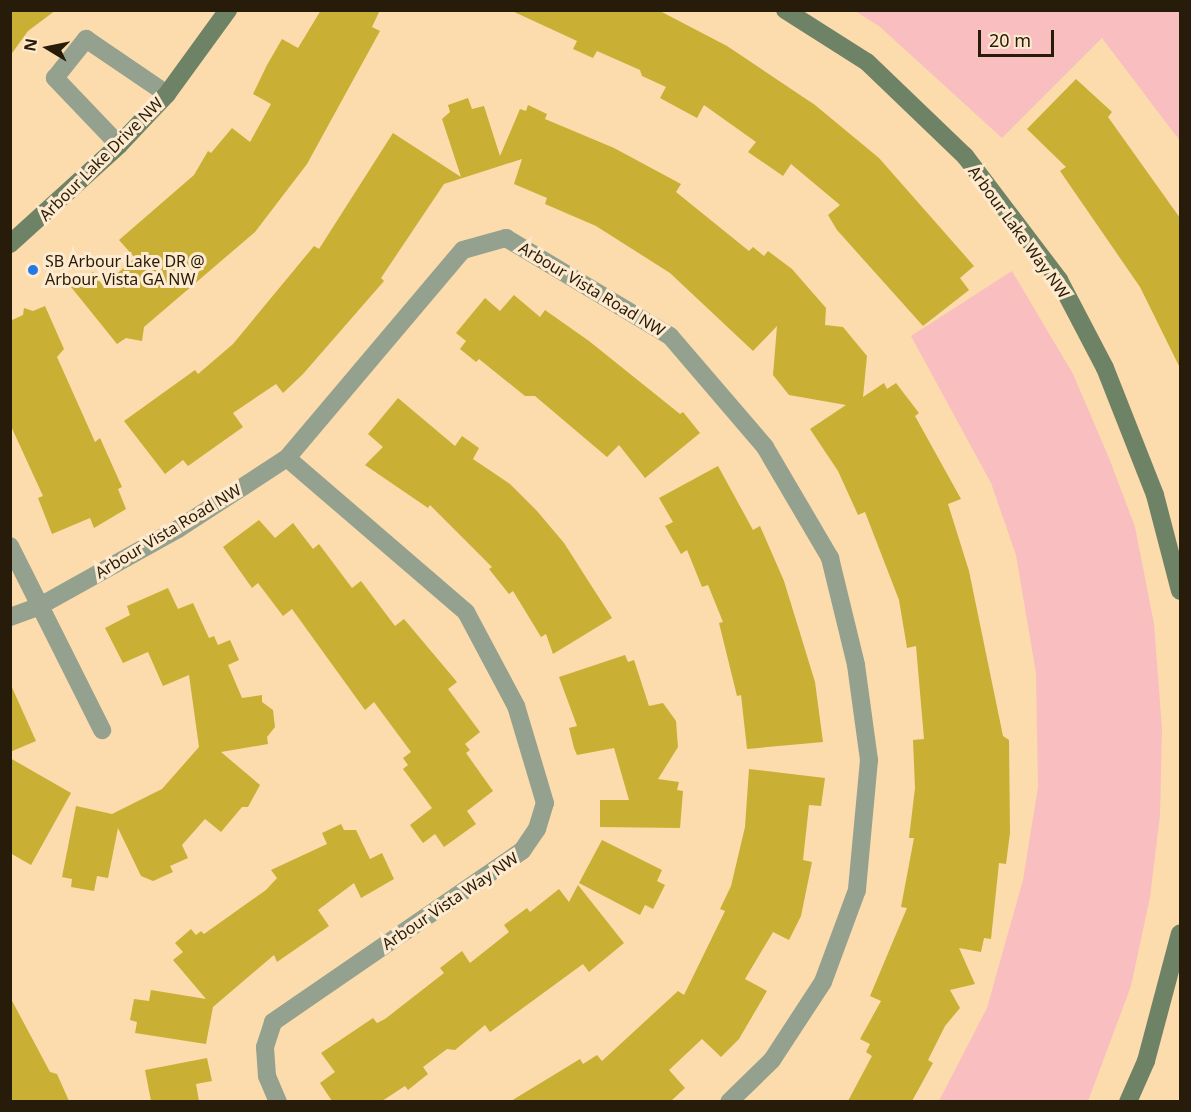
<!DOCTYPE html>
<style>
body{margin:0}
#map{position:relative;width:1191px;height:1112px;overflow:hidden;background:#fcdbac;font-family:"Noto Sans",sans-serif}
div>[style]{position:absolute}
.green>*{inset:0;background:#f8bec0}
.building>*{inset:0;background:#caaf35}
.street>*{height:18px;margin:-9px;padding:0 9px;transform-origin:9px;border-radius:9px;background:#93a18e}
.secondary>*{height:18px;margin:-9px;padding:0 9px;transform-origin:9px;border-radius:9px;background:#6e8266}
.dots>*{width:16px;height:16px;translate:-50% -50%;box-sizing:border-box;border:3px solid #feeacf;border-radius:50%}
span{translate:-50% -50%;white-space:nowrap;text-align:center;line-height:1.15;-webkit-text-stroke:6px #feeacf;paint-order:stroke}
.street-label{font-size:16px;color:#271c09}
.poi-label{font-size:16px;color:#271c09}
.left{translate:0 -50%;text-align:left}
.frame{position:absolute;inset:0;border:12px solid #271c09;pointer-events:none}
.north{position:absolute;left:18px;top:18px;width:60px;height:60px;-webkit-text-stroke:4px #feeacf;paint-order:stroke;rotate:280deg;font-size:16px;font-weight:700;line-height:24px;text-align:center;color:#271c09}
.north::after{content:'';display:block;margin:auto;width:21px;height:27px;background:#271c09;clip-path:polygon(50% 0,100% 100%,50% 72%,0 100%)}
.scale{position:absolute;left:978px;top:30px;width:76px;height:27px;box-sizing:border-box;border:3px solid #271c09;border-top:0;padding-left:8px;font-size:18px;line-height:21px;white-space:nowrap;color:#271c09;-webkit-text-stroke:4px #feeacf;paint-order:stroke}
</style>
<div id="map">
<div class="green">
<i style="clip-path:polygon(855px 11px,1180px 11px,1180px 141px,1102px 38px,1002px 138px,879px 26px)"></i>
<i style="clip-path:polygon(1012px 271px,1073px 374px,1109px 458px,1135px 527px,1154px 624px,1162px 729px,1160px 815px,1150px 897px,1131px 986px,1088px 1101px,939px 1101px,987px 1008px,1023px 880px,1038px 787px,1036px 673px,1016px 555px,991px 483px,911px 336px)"></i>
</div>
<div class="building">
<i style="clip-path:polygon(10px 10px,56px 10px,28px 31px,10px 56px)"></i>
<i style="clip-path:polygon(321px 10px,380px 10px,372px 27px,380px 31px,307px 164px,255px 232px,144px 327px,142px 341px,126px 338px,117px 344px,71px 287px,93px 272px,103px 286px,135px 258px,119px 240px,194px 175px,208px 151px,211px 153px,232px 128px,250px 142px,271px 104px,253px 94px,267px 65px,282px 39px,298px 48px)"></i>
<i style="clip-path:polygon(510px 10px,658px 10px,727px 46px,815px 105px,879px 158px,974px 266px,960px 278px,969px 290px,923px 326px,837px 230px,828px 215px,840px 205px,791px 164px,783px 176px,748px 152px,756px 142px,704px 105px,697px 118px,660px 98px,666px 87px,642px 76px,640px 70px,597px 51px,593px 58px,573px 49px,577px 41px)"></i>
<i style="clip-path:polygon(1076px 79px,1112px 112px,1108px 117px,1180px 218px,1180px 368px,1140px 287px,1060px 171px,1066px 167px,1027px 129px)"></i>
<i style="clip-path:polygon(468px 98px,472px 109px,484px 106px,500px 156px,520px 109px,526px 111px,528px 105px,547px 114px,545px 119px,614px 148px,681px 184px,676px 192px,749px 251px,753px 247px,764px 256px,768px 251px,792px 269px,826px 308px,825px 325px,843px 327px,867px 356px,863px 397px,884px 383px,887px 389px,896px 383px,919px 413px,915px 416px,961px 499px,948px 504px,969px 571px,1003px 736px,1009px 740px,1010px 833px,1006px 864px,999px 863px,991px 939px,984px 938px,981px 952px,959px 948px,975px 984px,950px 990px,960px 1008px,945px 1026px,928px 1060px,933px 1063px,912px 1101px,848px 1101px,872px 1056px,866px 1052px,870px 1044px,860px 1039px,881px 1001px,870px 996px,907px 908px,901px 907px,914px 838px,909px 838px,915px 788px,913px 740px,924px 739px,916px 646px,907px 648px,899px 600px,865px 512px,858px 515px,838px 471px,810px 429px,846px 405px,789px 395px,773px 375px,777px 326px,753px 351px,670px 273px,596px 226px,545px 204px,547px 198px,514px 184px,522px 159px,444px 184px,381px 278px,384px 281px,303px 374px,283px 393px,276px 384px,233px 413px,243px 427px,188px 466px,183px 460px,165px 474px,124px 421px,195px 370px,198px 374px,233px 344px,314px 246px,319px 249px,393px 133px,461px 177px,442px 119px,450px 112px,448px 105px)"></i>
<i style="clip-path:polygon(514px 295px,540px 317px,545px 310px,589px 341px,680px 414px,683px 412px,700px 433px,645px 478px,619px 445px,607px 457px,535px 396px,525px 396px,479px 359px,476px 362px,460px 349px,466px 341px,456px 333px,485px 298px,500px 311px)"></i>
<i style="clip-path:polygon(45px 306px,64px 349px,57px 357px,95px 442px,100px 438px,122px 487px,118px 489px,126px 509px,94px 528px,90px 518px,52px 534px,38px 498px,43px 496px,10px 424px,10px 321px,23px 315px,24px 308px,33px 311px)"></i>
<i style="clip-path:polygon(398px 398px,455px 446px,462px 436px,479px 448px,473px 459px,510px 484px,537px 511px,564px 543px,612px 618px,553px 654px,546px 634px,541px 637px,513px 591px,509px 594px,489px 569px,492px 567px,430px 505px,428px 508px,365px 465px,383px 447px,368px 434px)"></i>
<i style="clip-path:polygon(718px 466px,753px 530px,760px 526px,784px 581px,815px 682px,823px 742px,747px 749px,741px 695px,737px 696px,719px 623px,723px 622px,708px 585px,702px 587px,687px 550px,681px 554px,665px 526px,673px 522px,659px 498px)"></i>
<i style="clip-path:polygon(259px 520px,275px 538px,293px 523px,313px 549px,319px 544px,352px 588px,361px 581px,395px 626px,404px 619px,457px 682px,448px 689px,480px 732px,465px 744px,470px 750px,466px 753px,493px 791px,467px 811px,476px 824px,444px 847px,435px 834px,423px 843px,410px 825px,432px 808px,403px 769px,408px 765px,403px 758px,411px 752px,374px 702px,365px 710px,292px 609px,283px 616px,258px 583px,252px 588px,223px 547px)"></i>
<i style="clip-path:polygon(168px 588px,178px 609px,193px 603px,209px 638px,214px 636px,218px 645px,230px 640px,239px 660px,228px 665px,242px 698px,262px 695px,262px 702px,273px 710px,275px 727px,267px 737px,268px 744px,221px 752px,260px 785px,248px 807px,242px 807px,221px 832px,205px 819px,182px 845px,188px 858px,170px 866px,173px 872px,153px 881px,141px 876px,118px 828px,108px 878px,97px 876px,94px 891px,71px 887px,72px 879px,62px 877px,76px 806px,112px 814px,162px 789px,199px 747px,189px 675px,163px 686px,148px 652px,123px 663px,105px 628px,130px 615px,127px 606px)"></i>
<i style="clip-path:polygon(625px 655px,628px 662px,634px 660px,649px 706px,663px 703px,676px 721px,678px 747px,658px 779px,679px 782px,677px 790px,683px 791px,680px 828px,600px 827px,600px 800px,629px 800px,614px 748px,577px 755px,574px 748px,569px 728px,577px 726px,559px 677px)"></i>
<i style="clip-path:polygon(10px 683px,36px 741px,10px 752px)"></i>
<i style="clip-path:polygon(10px 758px,71px 793px,31px 865px,10px 853px)"></i>
<i style="clip-path:polygon(749px 769px,825px 778px,821px 806px,809px 805px,803px 860px,812px 862px,801px 916px,789px 940px,773px 932px,745px 979px,767px 991px,739px 1039px,721px 1057px,702px 1039px,669px 1070px,685px 1088px,671px 1101px,511px 1101px,580px 1059px,583px 1064px,597px 1055px,602px 1061px,678px 991px,684px 995px,725px 911px,720px 909px,731px 886px,745px 827px)"></i>
<i style="clip-path:polygon(341px 824px,344px 830px,356px 830px,370px 859px,382px 853px,394px 879px,361px 898px,354px 883px,318px 910px,329px 926px,277px 962px,274px 955px,213px 1007px,206px 1044px,135px 1033px,137px 1022px,130px 1020px,134px 999px,149px 1001px,151px 990px,206px 999px,173px 960px,183px 952px,175px 943px,191px 929px,196px 935px,201px 931px,204px 934px,266px 890px,277px 878px,271px 870px,327px 844px,322px 833px)"></i>
<i style="clip-path:polygon(602px 840px,662px 870px,657px 881px,665px 885px,653px 909px,645px 905px,640px 915px,579px 883px)"></i>
<i style="clip-path:polygon(578px 885px,624px 943px,589px 972px,583px 964px,490px 1032px,485px 1025px,455px 1050px,447px 1049px,423px 1067px,428px 1074px,408px 1090px,405px 1086px,382px 1101px,332px 1101px,320px 1083px,335px 1072px,321px 1053px,373px 1018px,377px 1023px,385px 1019px,444px 973px,440px 968px,462px 951px,470px 963px,509px 932px,504px 925px,527px 908px,530px 912px,559px 889px,569px 902px)"></i>
<i style="clip-path:polygon(10px 997px,50px 1072px,57px 1074px,69px 1101px,10px 1101px)"></i>
<i style="clip-path:polygon(207px 1058px,212px 1081px,196px 1084px,199px 1101px,151px 1101px,145px 1070px)"></i>
</div>
<div class="street">
<i style="left:119px;top:145px;width:93px;rotate:-133.7deg"></i>
<i style="left:55px;top:78px;width:50px;rotate:-51.5deg"></i>
<i style="left:86px;top:39px;width:98px;rotate:34.2deg"></i>
<i style="left:10px;top:546px;width:206px;rotate:63.4deg"></i>
<i style="left:10px;top:617px;width:30px;rotate:-20deg"></i>
<i style="left:38px;top:607px;width:160px;rotate:-29.1deg"></i>
<i style="left:178px;top:529px;width:130px;rotate:-33.1deg"></i>
<i style="left:287px;top:458px;width:272px;rotate:-49.8deg"></i>
<i style="left:463px;top:250px;width:45px;rotate:-15.6deg"></i>
<i style="left:506px;top:238px;width:191px;rotate:30.9deg"></i>
<i style="left:670px;top:336px;width:146px;rotate:49.4deg"></i>
<i style="left:765px;top:447px;width:129px;rotate:59.6deg"></i>
<i style="left:830px;top:558px;width:110px;rotate:76.3deg"></i>
<i style="left:856px;top:665px;width:96px;rotate:82.2deg"></i>
<i style="left:869px;top:760px;width:131px;rotate:95.3deg"></i>
<i style="left:857px;top:890px;width:98px;rotate:110.3deg"></i>
<i style="left:823px;top:982px;width:93px;rotate:123.2deg"></i>
<i style="left:772px;top:1060px;width:60px;rotate:135.7deg"></i>
<i style="left:278px;top:1102px;width:28px;rotate:-113deg"></i>
<i style="left:267px;top:1076px;width:29px;rotate:-94deg"></i>
<i style="left:265px;top:1047px;width:26px;rotate:-72deg"></i>
<i style="left:273px;top:1022px;width:302px;rotate:-34.5deg"></i>
<i style="left:522px;top:851px;width:27px;rotate:-56deg"></i>
<i style="left:537px;top:829px;width:27px;rotate:-73deg"></i>
<i style="left:545px;top:803px;width:101px;rotate:-106.6deg"></i>
<i style="left:516px;top:706px;width:106px;rotate:-118deg"></i>
<i style="left:466px;top:612px;width:236px;rotate:-139.3deg"></i>
</div>
<div class="secondary">
<i style="left:785px;top:10px;width:97px;rotate:32.4deg"></i>
<i style="left:867px;top:62px;width:136px;rotate:43.8deg"></i>
<i style="left:965px;top:156px;width:156px;rotate:52.8deg"></i>
<i style="left:1059px;top:280px;width:99px;rotate:62.4deg"></i>
<i style="left:1105px;top:368px;width:136px;rotate:68.5deg"></i>
<i style="left:1155px;top:495px;width:99px;rotate:75.4deg"></i>
<i style="left:10px;top:244px;width:147px;rotate:-42.2deg"></i>
<i style="left:119px;top:145px;width:70px;rotate:-46.7deg"></i>
<i style="left:167px;top:94px;width:104px;rotate:-54deg"></i>
<i style="left:1128px;top:1102px;width:45px;rotate:-66.3deg"></i>
<i style="left:1146px;top:1061px;width:132px;rotate:-75.1deg"></i>
</div>
<div class="dots">
<i style="left:33px;top:270px;background:#2379e4"></i>
</div>
<div class="street-label">
<span style="left:101px;top:159px;rotate:-45deg">Arbour Lake Drive NW</span>
<span style="left:1019px;top:232px;rotate:54deg">Arbour Lake Way NW</span>
<span style="left:592px;top:289px;rotate:31deg">Arbour Vista Road NW</span>
<span style="left:168px;top:531px;rotate:-31deg">Arbour Vista Road NW</span>
<span style="left:450px;top:901px;rotate:-34deg">Arbour Vista Way NW</span>
</div>
<div class="poi-label">
<span class="left" style="left:45px;top:270px">SB Arbour Lake DR @<br>Arbour Vista GA NW</span>
</div>
<div class="frame"></div>
<div class="north">N</div>
<div class="scale">20 m</div>
</div>
